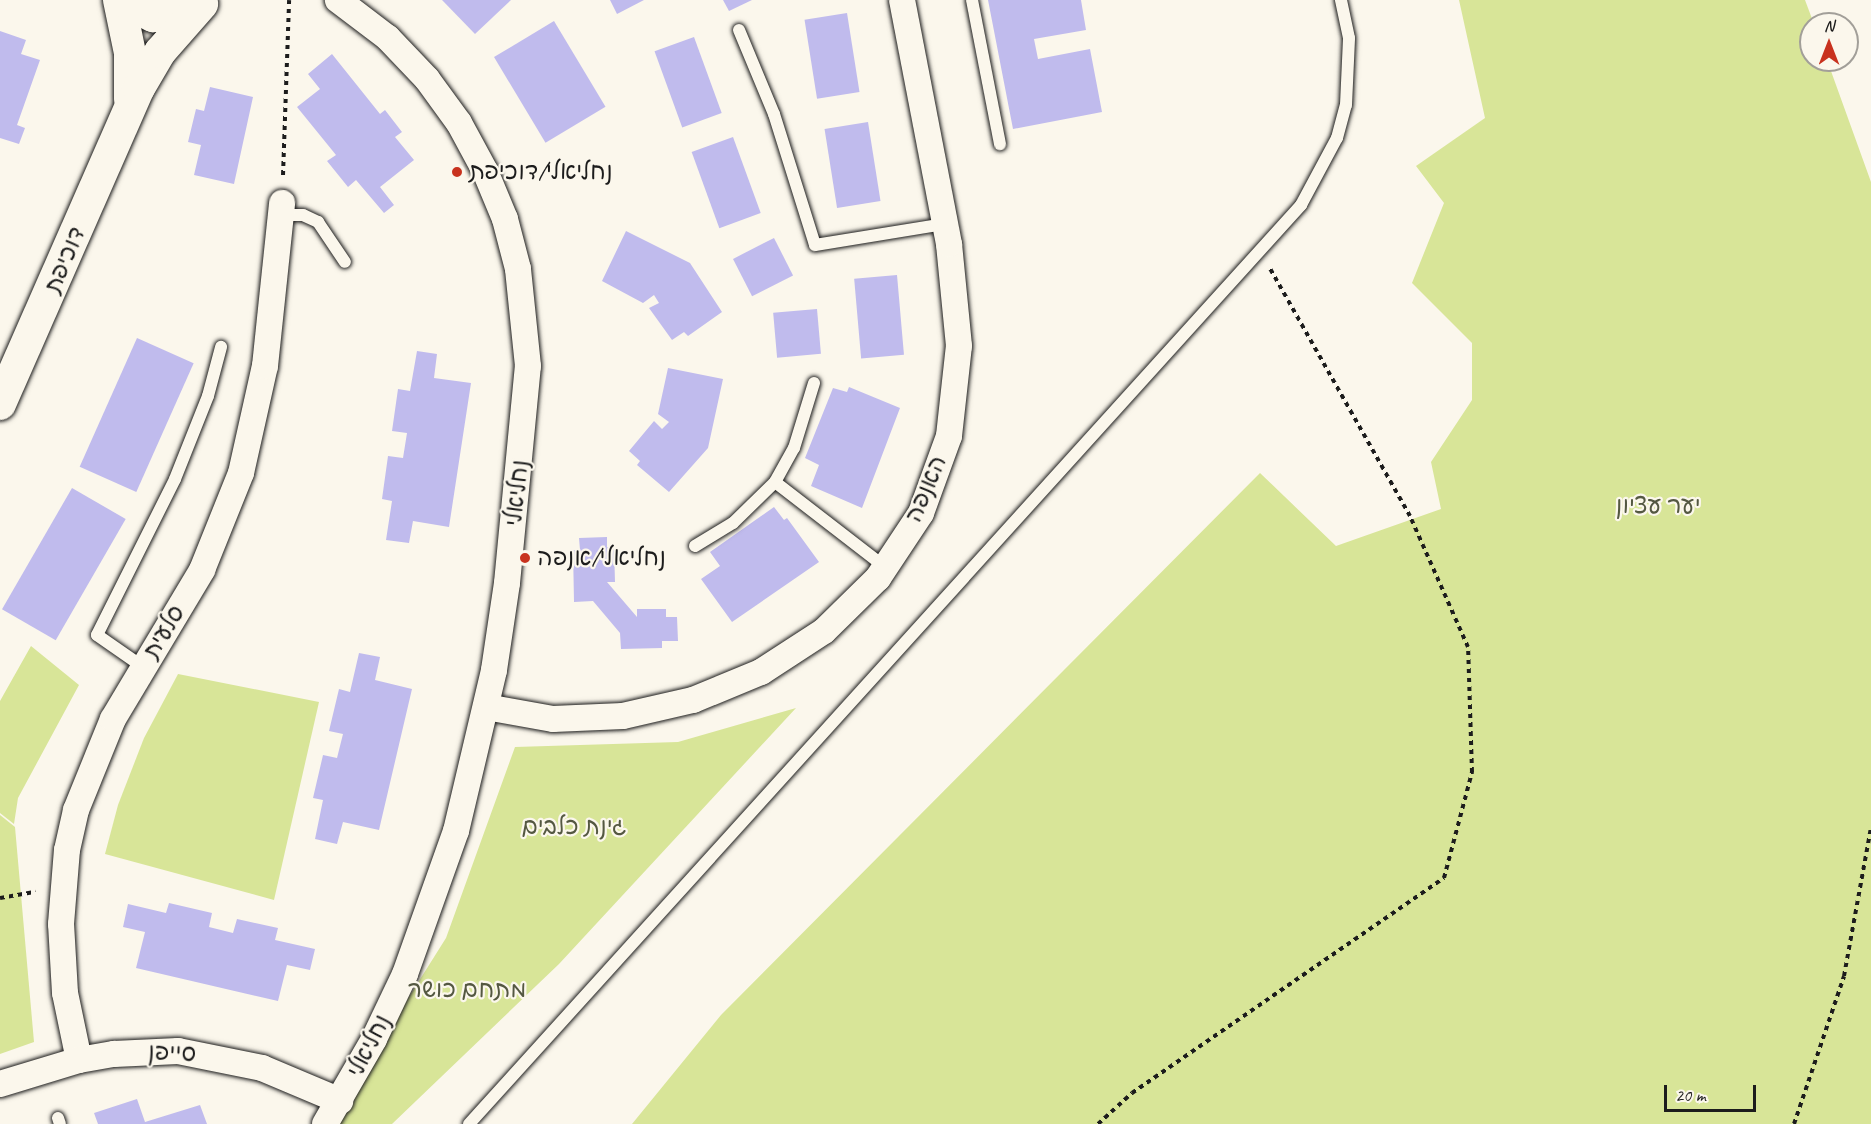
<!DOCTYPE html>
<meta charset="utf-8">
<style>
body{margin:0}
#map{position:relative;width:1871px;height:1124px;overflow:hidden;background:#fbf7ec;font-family:Caveat,"Playpen Sans Hebrew",sans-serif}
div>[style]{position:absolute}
.green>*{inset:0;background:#d8e598}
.building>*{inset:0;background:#c0bbed;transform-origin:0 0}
.path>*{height:4px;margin-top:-2px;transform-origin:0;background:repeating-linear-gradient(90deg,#1c1c1c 0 4.5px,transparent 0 9px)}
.roads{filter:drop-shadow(0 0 2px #1c1c1c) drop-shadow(0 0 2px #1c1c1c)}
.service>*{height:12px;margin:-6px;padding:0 6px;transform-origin:6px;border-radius:6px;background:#fbf7ec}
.minor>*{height:26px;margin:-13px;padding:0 13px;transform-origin:13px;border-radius:13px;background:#fbf7ec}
.tertiary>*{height:32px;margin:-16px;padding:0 16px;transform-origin:16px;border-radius:16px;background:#fbf7ec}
.dots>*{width:16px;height:16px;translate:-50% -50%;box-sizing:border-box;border:3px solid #fbf7ec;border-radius:50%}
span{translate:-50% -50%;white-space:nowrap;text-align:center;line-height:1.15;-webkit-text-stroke:4.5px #fbf7ec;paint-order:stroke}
.poi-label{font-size:24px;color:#1c1c1c}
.left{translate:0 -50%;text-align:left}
.street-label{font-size:24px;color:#1c1c1c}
.park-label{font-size:24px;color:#545841}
.north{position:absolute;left:1799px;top:12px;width:60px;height:60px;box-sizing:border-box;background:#fbf7ec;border:2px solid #a29f99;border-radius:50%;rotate:0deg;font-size:16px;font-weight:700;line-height:24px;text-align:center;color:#1c1c1c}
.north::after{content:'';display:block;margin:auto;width:21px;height:27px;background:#c8321e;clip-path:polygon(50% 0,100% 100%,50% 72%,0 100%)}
.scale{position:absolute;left:1664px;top:1085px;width:92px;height:27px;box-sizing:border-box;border:3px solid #1c1c1c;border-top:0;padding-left:8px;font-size:18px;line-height:21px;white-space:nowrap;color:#1c1c1c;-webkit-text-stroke:4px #fbf7ec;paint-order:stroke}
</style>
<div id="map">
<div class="green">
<i style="clip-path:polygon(1459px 0,1805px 0,1814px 24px,1811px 60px,1827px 60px,1871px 182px,1871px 1124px,632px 1124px,721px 1015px,1260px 473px,1336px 546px,1441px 509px,1431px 462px,1472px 400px,1472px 343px,1412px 283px,1444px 203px,1416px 166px,1485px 118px)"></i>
<i style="clip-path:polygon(31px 646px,79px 685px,18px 798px,14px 824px,0 813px,0 701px)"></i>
<i style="clip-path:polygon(178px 674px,319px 702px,274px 900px,105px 854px,118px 805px,144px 738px)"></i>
<i style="clip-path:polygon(796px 708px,559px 964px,392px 1124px,329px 1124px,446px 938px,515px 747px,678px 742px)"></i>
<i style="clip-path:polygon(0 815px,15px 827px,34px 1042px,0 1054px)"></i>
</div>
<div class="building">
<i style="clip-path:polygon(442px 0,511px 0,475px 34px)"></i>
<i style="clip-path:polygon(610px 0,644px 0,617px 14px)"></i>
<i style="clip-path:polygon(723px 0,752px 0,729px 11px)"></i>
<i style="clip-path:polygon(988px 0,1081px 0,1086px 30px,1034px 39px,1038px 59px,1090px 49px,1102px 112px,1013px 129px)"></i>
<i style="left:847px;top:13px;width:80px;height:43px;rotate:81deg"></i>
<i style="left:554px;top:21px;width:100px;height:70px;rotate:59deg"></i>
<i style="clip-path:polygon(0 31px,26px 40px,21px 54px,40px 60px,17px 125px,25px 128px,19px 144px,0 138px)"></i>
<i style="left:694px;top:37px;width:81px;height:42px;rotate:70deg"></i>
<i style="clip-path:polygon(332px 54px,380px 114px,385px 110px,402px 132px,395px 137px,414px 160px,380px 187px,394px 205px,384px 213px,356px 180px,348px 187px,327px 161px,336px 155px,297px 107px,320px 89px,308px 74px)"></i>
<i style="clip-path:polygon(210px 87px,253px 97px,234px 184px,194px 175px,201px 145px,188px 142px,196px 109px,204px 111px)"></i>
<i style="left:868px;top:122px;width:80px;height:44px;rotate:81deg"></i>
<i style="left:733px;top:137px;width:81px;height:44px;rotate:70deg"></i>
<i style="clip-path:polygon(626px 231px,690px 263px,722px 312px,688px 336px,684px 332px,672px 340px,649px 308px,659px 303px,654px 295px,643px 303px,602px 281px)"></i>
<i style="left:774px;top:238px;width:42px;height:46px;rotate:63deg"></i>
<i style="left:897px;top:275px;width:80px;height:43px;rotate:85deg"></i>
<i style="left:817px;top:309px;width:45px;height:44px;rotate:85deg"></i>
<i style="left:137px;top:338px;width:62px;height:141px;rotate:24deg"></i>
<i style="clip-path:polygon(417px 351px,437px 354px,434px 378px,471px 383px,449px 527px,413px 521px,409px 543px,386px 540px,392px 501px,382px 499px,388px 456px,403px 458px,407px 433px,392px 431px,398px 389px,410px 391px)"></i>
<i style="clip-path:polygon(668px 368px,723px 379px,708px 448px,669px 492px,637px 465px,640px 461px,629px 451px,654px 421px,662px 429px,669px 422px,658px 414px)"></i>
<i style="clip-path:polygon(849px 387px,900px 408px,862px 508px,811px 486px,819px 465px,805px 458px,833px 388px,847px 392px)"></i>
<i style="left:72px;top:488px;width:62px;height:140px;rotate:30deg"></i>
<i style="clip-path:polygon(774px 507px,784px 520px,787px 518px,819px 562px,732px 622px,701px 579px,720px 566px,710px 552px)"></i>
<i style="clip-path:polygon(607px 537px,607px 547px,614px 547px,615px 582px,607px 582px,637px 617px,637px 609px,666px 609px,666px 617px,677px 617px,678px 641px,662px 641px,662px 648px,621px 649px,620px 633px,593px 601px,574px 602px,573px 550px,580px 550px,579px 538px)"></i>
<i style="clip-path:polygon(359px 653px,380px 657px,375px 680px,412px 689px,379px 830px,343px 822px,337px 844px,315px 839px,323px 800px,313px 798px,323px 755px,337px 758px,343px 734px,329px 731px,339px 689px,350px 692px)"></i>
<i style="clip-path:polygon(169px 903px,212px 913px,209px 927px,233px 933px,237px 919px,278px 928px,275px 940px,315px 949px,310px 970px,287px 965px,278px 1001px,136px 968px,145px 932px,123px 927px,128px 904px,166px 913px)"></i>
<i style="clip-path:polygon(137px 1099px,145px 1122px,200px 1105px,207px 1124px,98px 1124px,94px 1113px)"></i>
</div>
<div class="path">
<i style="left:283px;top:175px;width:175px;rotate:-88deg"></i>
<i style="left:0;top:898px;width:36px;rotate:-10deg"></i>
<i style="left:1098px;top:1124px;width:46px;rotate:-42.4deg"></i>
<i style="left:1132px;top:1093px;width:379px;rotate:-34.6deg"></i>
<i style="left:1444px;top:878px;width:110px;rotate:-75.2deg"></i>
<i style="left:1472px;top:772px;width:125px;rotate:-91.8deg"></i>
<i style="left:1468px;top:647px;width:143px;rotate:-113.9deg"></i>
<i style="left:1410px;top:516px;width:284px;rotate:-119.5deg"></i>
<i style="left:1794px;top:1124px;width:156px;rotate:-71.3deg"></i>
<i style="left:1844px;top:976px;width:151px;rotate:-79.7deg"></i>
</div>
<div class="roads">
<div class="service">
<i style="left:972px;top:0;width:147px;rotate:79deg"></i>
<i style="left:739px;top:30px;width:91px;rotate:67.4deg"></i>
<i style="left:774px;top:114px;width:137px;rotate:72.6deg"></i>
<i style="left:815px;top:245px;width:132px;rotate:-9.2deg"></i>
<i style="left:281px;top:215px;width:22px"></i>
<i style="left:303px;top:215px;width:17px;rotate:25deg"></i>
<i style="left:318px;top:222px;width:48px;rotate:56deg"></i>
<i style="left:775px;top:482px;width:139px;rotate:37.7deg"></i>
<i style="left:695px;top:546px;width:44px;rotate:-31.2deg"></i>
<i style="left:733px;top:523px;width:59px;rotate:-44.3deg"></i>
<i style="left:775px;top:482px;width:39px;rotate:-61deg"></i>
<i style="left:794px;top:448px;width:68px;rotate:-72.9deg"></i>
<i style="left:143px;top:667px;width:56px;rotate:-145.2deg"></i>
<i style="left:97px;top:635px;width:174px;rotate:-63.4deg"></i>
<i style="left:175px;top:479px;width:89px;rotate:-68.3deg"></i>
<i style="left:208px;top:396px;width:51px;rotate:-75.1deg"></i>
<i style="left:58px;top:1118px;width:6px;rotate:72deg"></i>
<i style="left:469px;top:1124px;width:1240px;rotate:-47.84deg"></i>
<i style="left:1301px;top:205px;width:76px;rotate:-61.8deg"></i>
<i style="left:1337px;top:138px;width:34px;rotate:-75deg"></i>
<i style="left:1346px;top:105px;width:67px;rotate:-87.4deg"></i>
<i style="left:1349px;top:38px;width:39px;rotate:-102deg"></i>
</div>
<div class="minor">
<i style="left:486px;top:707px;width:68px;rotate:10.2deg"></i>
<i style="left:553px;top:719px;width:70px;rotate:-2.5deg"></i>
<i style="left:623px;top:716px;width:72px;rotate:-12.9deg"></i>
<i style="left:693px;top:700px;width:74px;rotate:-22.4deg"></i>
<i style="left:761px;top:672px;width:75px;rotate:-33.1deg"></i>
<i style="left:824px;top:631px;width:76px;rotate:-44.5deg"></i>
<i style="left:878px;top:578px;width:78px;rotate:-56.5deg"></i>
<i style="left:921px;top:513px;width:82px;rotate:-70deg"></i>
<i style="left:949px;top:436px;width:91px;rotate:-83.7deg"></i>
<i style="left:959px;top:346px;width:102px;rotate:-95.6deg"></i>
<i style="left:949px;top:244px;width:248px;rotate:-100.9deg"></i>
<i style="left:79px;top:1060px;width:68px;rotate:-101.8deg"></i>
<i style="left:65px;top:993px;width:69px;rotate:-93.3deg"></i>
<i style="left:61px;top:924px;width:74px;rotate:-85.4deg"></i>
<i style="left:67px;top:850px;width:41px;rotate:-77.3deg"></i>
<i style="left:76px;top:810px;width:98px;rotate:-67.9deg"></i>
<i style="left:113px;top:719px;width:174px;rotate:-59.1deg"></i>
<i style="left:202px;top:570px;width:105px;rotate:-68.1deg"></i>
<i style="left:241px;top:473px;width:110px;rotate:-77.4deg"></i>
<i style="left:265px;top:366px;width:164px;rotate:-84deg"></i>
<i style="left:0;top:1084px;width:83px;rotate:-16.9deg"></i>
<i style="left:79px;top:1060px;width:36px;rotate:-10deg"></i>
<i style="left:114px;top:1054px;width:64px;rotate:-2.7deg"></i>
<i style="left:178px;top:1051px;width:86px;rotate:11.4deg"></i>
<i style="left:262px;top:1068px;width:85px;rotate:22.9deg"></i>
<i style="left:325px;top:1124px;width:98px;rotate:-60deg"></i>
<i style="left:374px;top:1039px;width:72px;rotate:-64.5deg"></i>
<i style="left:405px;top:974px;width:152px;rotate:-70.4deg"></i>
<i style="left:456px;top:831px;width:165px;rotate:-76.7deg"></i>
<i style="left:494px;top:670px;width:88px;rotate:-81.5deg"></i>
<i style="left:507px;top:583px;width:218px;rotate:-84.5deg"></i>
<i style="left:528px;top:366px;width:98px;rotate:-95.9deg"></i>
<i style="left:518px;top:269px;width:52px;rotate:-104.6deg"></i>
<i style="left:505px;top:219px;width:52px;rotate:-112.6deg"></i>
<i style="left:485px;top:171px;width:55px;rotate:-118.4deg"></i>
<i style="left:459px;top:123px;width:54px;rotate:-126deg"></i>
<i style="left:427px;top:79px;width:57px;rotate:-133.6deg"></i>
<i style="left:388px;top:38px;width:63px;rotate:-142.8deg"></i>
</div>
<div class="tertiary">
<i style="left:119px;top:0;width:54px;rotate:78.3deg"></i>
<i style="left:130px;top:53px;width:46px;rotate:90deg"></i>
<i style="left:121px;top:0;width:36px;rotate:27deg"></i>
<i style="left:153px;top:16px;width:21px"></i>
<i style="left:174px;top:16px;width:28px;rotate:-23deg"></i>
<i style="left:0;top:404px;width:345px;rotate:-66.3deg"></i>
<i style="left:139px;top:88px;width:42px;rotate:-59.7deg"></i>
<i style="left:160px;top:52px;width:64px;rotate:-48.8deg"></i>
</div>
</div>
<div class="dots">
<i style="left:457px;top:172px;background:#c8321e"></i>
<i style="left:525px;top:558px;background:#c8321e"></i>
</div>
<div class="poi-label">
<span class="left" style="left:469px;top:172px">נחליאלי/דוכיפת</span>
<span class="left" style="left:537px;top:558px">נחליאלי/אנפה</span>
</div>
<div class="street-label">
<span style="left:65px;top:260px;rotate:-67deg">דוכיפת</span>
<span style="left:926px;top:489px;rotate:-67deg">האנפה</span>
<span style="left:517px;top:493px;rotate:-84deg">נחליאלי</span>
<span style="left:164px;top:632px;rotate:-59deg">סלעית</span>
<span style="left:369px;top:1046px;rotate:-63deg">נחליאלי</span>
<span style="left:172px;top:1053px;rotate:2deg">סייפן</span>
</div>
<div class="park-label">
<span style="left:1658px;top:506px">יער עציון</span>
<span style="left:574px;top:827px">גינת כלבים</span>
<span style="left:467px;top:990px">מתחם כושר</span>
</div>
<div class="north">N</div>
<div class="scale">20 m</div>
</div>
